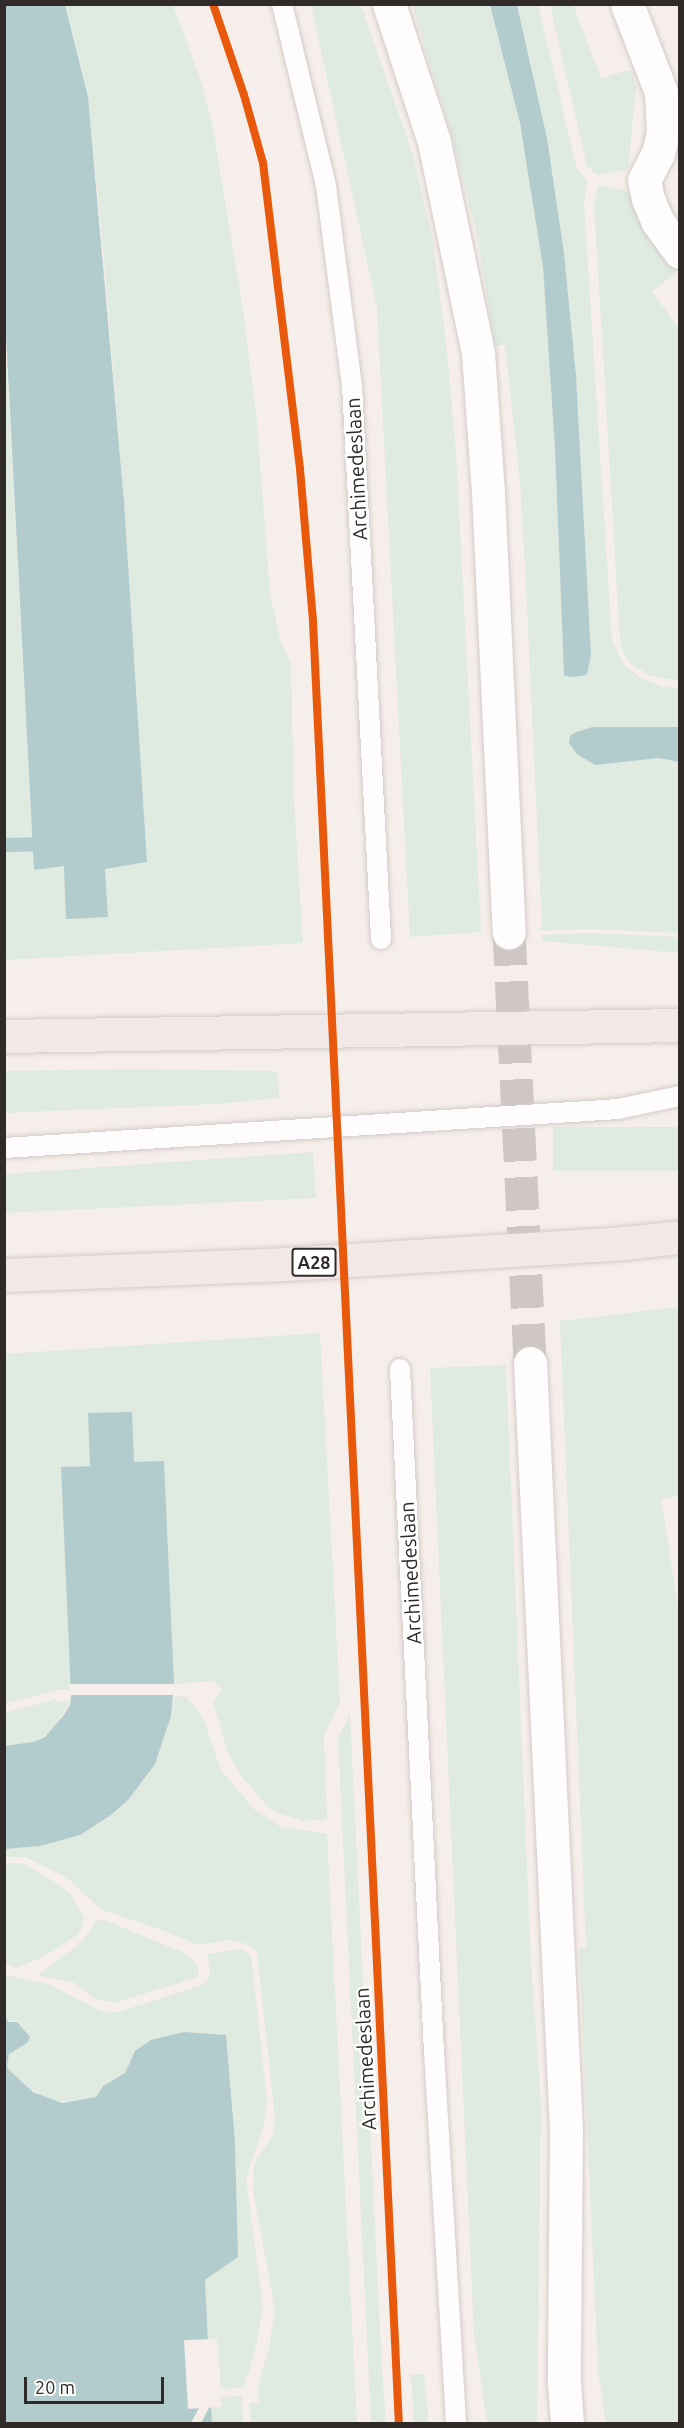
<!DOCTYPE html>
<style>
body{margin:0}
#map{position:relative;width:684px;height:2428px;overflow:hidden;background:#f6eeea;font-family:Ubuntu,sans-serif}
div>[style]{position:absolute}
.green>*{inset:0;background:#dfeae1;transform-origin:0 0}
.water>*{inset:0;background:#b2cbcd}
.pier>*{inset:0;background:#f6eeea;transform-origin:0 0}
.stream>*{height:14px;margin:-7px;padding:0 7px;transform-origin:7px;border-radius:7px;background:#b2cbcd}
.secondary-tunnel>*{height:33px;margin-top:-16.5px;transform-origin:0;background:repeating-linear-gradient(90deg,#cec7c3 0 33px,transparent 0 49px)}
.roads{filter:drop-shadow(0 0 2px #d2cbc8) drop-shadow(0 0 2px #d2cbc8)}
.service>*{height:20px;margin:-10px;padding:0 10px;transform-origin:10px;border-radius:10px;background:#fefcfc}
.minor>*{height:33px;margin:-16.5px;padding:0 16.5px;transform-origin:16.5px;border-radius:16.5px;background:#fefcfc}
.secondary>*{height:33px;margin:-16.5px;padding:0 16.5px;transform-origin:16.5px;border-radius:16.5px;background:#fefcfc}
.motorway>*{height:33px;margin:-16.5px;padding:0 16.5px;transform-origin:16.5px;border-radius:16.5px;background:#f2e8e7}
.cycleway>*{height:8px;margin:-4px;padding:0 4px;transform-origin:4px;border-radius:4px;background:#e8590c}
span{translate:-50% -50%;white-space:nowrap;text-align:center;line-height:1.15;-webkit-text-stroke:4.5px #fff;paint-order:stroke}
.shield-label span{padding:2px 4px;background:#fff;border:2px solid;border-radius:4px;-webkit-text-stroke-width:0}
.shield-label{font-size:18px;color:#302b28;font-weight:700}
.street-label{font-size:20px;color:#302b28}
.frame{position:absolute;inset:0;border:6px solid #302b28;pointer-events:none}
.scale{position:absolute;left:24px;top:2377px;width:140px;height:27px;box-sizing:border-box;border:3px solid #302b28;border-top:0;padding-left:8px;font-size:18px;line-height:21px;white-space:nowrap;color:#302b28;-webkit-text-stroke:4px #fff;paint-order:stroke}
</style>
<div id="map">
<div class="green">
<i style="clip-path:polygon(65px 5px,173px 5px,201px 81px,213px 127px,242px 303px,257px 423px,270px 593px,280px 639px,291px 664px,294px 801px,303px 943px,5px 960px,4px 317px,34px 870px,64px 866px,108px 917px,105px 869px,147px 861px,124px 501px,103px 248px,88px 97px)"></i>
<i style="clip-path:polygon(311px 5px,361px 5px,413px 155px,433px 241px,447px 351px,456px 452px,481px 932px,410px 937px,377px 308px)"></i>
<i style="clip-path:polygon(412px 5px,490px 5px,520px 123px,543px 267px,555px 448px,564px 674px,570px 677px,591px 655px,576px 375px,564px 253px,547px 138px,517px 5px,538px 5px,577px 169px,587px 180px,584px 203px,612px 641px,624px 664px,640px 678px,663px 687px,680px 688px,679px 727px,656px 728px,595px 765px,659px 758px,679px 762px,679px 933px,590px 929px,536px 931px,542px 927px,525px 566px,520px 482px,505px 345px,495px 346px,477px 235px,452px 137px)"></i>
<i style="clip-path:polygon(550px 5px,573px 5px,601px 79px,627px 70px,632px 71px,636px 87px,628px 170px,597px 175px,587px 166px)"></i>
<i style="clip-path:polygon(599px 185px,629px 191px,637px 214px,676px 270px,674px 275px,652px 291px,679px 329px,679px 681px,649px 675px,631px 664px,624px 655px,620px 641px,594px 202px)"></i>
<i style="clip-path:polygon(590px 933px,679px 937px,679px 953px,543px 941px,542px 935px)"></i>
<i style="clip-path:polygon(135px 1069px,273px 1071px,278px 1073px,279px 1098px,215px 1104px,5px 1113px,5px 1071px)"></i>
<i style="left:679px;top:1127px;width:44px;height:126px;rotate:90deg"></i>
<i style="clip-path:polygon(313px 1152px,316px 1198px,5px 1213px,5px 1174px)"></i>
<i style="clip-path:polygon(679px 1307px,679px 1496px,661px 1499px,680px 1619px,679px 2423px,606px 2423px,598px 2371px,579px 1947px,586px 1948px,560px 1321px)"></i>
<i style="clip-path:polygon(320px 1333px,340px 1702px,324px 1736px,327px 1819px,303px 1821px,272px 1811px,243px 1778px,228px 1753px,213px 1702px,222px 1690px,213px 1681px,174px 1684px,163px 1461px,61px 1467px,71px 1690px,57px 1690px,5px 1704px,5px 1354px)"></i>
<i style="clip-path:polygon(506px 1365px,531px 1962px,541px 2104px,537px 2424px,487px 2423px,474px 2334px,430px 1368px)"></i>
<i style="clip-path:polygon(174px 1696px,187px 1697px,203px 1718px,221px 1770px,255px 1810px,281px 1827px,327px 1834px,357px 2423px,251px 2423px,249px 2403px,259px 2403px,258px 2385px,269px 2348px,275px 2309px,253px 2191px,254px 2163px,273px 2135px,275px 2119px,257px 1952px,246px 1944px,231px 1940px,198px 1945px,154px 1927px,102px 1910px,67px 1878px,25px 1857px,5px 1857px,5px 1849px,40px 1846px,111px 1815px,129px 1799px,155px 1764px,171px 1716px)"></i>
<i style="clip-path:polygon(57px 1699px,57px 1702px,70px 1701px,54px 1730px,33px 1742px,5px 1746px,4px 1713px)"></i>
<i style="clip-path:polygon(350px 1715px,382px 2369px,386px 2423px,371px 2423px,338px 1737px)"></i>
<i style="clip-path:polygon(14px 1863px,24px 1864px,57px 1883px,71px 1895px,84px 1917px,81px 1930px,76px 1936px,43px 1957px,16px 1968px,4px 1964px,5px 1865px)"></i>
<i style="clip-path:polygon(102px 1919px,187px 1954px,197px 1964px,199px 1977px,114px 2003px,93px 1998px,75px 1983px,38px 1975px,78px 1945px,91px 1931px,95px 1922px)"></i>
<i style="clip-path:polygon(242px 1949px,251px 1956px,267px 2100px,263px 2129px,246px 2178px,263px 2309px,255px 2350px,244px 2388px,221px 2389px,217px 2339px,208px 2339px,205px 2280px,238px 2257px,235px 2143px,132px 2056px,125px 2073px,103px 2086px,96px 2097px,90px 2099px,55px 2102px,23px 2085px,9px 2070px,7px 2060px,12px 2050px,27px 2043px,30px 2037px,13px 2020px,8px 2022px,5px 2016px,5px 1975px,51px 1985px,100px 2011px,118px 2012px,202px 1985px,210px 1976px,208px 1954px)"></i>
<i style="clip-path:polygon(424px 2374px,429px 2423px,414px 2423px,411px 2375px)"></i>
<i style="clip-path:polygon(242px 2396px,243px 2423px,212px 2423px,211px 2407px,222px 2407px,221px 2397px)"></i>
</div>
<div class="water">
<i style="clip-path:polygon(4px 5px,65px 5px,88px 97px,124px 501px,147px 862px,105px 869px,108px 917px,66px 919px,64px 866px,34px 870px,5px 317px)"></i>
<i style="clip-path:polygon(490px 5px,517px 5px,547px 138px,564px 253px,576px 375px,591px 655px,587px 675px,570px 677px,564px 675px,555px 448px,543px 267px,520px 123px)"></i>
<i style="clip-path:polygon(592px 727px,679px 727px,679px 762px,659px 758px,595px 765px,577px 754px,569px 743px,570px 736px,574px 733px)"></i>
<i style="clip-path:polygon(132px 1412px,134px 1462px,164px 1461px,174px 1684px,171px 1716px,155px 1764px,129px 1799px,111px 1815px,80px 1835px,40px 1846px,5px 1849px,4px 1746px,33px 1742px,45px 1737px,63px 1716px,70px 1705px,71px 1695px,61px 1467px,90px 1466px,88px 1413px)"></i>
<i style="clip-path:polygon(5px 2016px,8px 2022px,17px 2022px,30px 2037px,27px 2043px,9px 2054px,7px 2066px,9px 2070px,33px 2092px,62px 2103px,96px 2097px,103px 2086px,125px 2073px,135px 2051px,151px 2040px,184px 2032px,226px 2035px,235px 2143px,238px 2257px,205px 2280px,212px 2423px,5px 2424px)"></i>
</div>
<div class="pier">
<i style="left:176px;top:1684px;width:11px;height:107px;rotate:90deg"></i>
<i style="clip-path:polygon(211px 2339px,214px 2407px,209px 2408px,201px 2423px,191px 2423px,199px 2408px,188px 2409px,184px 2340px)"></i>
</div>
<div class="stream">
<i style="left:4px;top:845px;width:47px;rotate:-1.2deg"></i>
</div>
<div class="secondary-tunnel">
<i style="left:509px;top:932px;width:432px;rotate:87.2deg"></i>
</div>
<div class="roads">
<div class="service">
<i style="left:282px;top:4px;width:187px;rotate:76.4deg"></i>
<i style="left:326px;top:186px;width:201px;rotate:82.6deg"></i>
<i style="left:352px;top:385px;width:555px;rotate:87deg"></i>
<i style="left:4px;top:1148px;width:615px;rotate:-3.63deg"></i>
<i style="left:618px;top:1109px;width:63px;rotate:-11.8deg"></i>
<i style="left:400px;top:1369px;width:683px;rotate:87.15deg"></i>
<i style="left:434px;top:2051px;width:374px;rotate:86.6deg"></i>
</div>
<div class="minor">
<i style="left:627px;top:4px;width:94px;rotate:68.9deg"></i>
<i style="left:661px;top:92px;width:40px;rotate:87.1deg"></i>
<i style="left:663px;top:132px;width:22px;rotate:103deg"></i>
<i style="left:658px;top:153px;width:30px;rotate:117deg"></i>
<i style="left:644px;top:180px;width:19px;rotate:78deg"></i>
<i style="left:648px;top:199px;width:25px;rotate:67deg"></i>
<i style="left:658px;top:222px;width:37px;rotate:54deg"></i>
</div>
<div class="secondary">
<i style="left:389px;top:4px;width:145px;rotate:71.9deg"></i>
<i style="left:434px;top:142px;width:216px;rotate:78.2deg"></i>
<i style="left:478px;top:353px;width:139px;rotate:85.9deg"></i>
<i style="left:488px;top:492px;width:441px;rotate:87.3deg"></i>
<i style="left:530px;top:1363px;width:766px;rotate:87.31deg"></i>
<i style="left:566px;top:2128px;width:254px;rotate:90.5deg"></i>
<i style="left:564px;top:2382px;width:42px;rotate:85.9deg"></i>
</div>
<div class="motorway">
<i style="left:4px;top:1036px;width:676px;rotate:-0.93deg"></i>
<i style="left:4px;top:1275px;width:264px;rotate:-2.2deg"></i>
<i style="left:268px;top:1265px;width:356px;rotate:-3.5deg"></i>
<i style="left:623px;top:1243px;width:57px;rotate:-6deg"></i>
</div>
</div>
<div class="cycleway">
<i style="left:213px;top:4px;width:96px;rotate:71.2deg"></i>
<i style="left:244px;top:95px;width:71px;rotate:74.4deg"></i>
<i style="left:263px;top:163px;width:308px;rotate:83.1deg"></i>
<i style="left:300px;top:469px;width:154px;rotate:85.1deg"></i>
<i style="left:313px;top:622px;width:1804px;rotate:87.27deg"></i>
</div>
<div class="shield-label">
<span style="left:314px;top:1262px">A28</span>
</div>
<div class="street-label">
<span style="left:356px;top:469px;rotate:-93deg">Archimedeslaan</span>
<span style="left:410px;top:1573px;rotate:-93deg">Archimedeslaan</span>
<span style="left:365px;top:2059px;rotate:-93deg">Archimedeslaan</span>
</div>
<div class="frame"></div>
<div class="scale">20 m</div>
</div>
